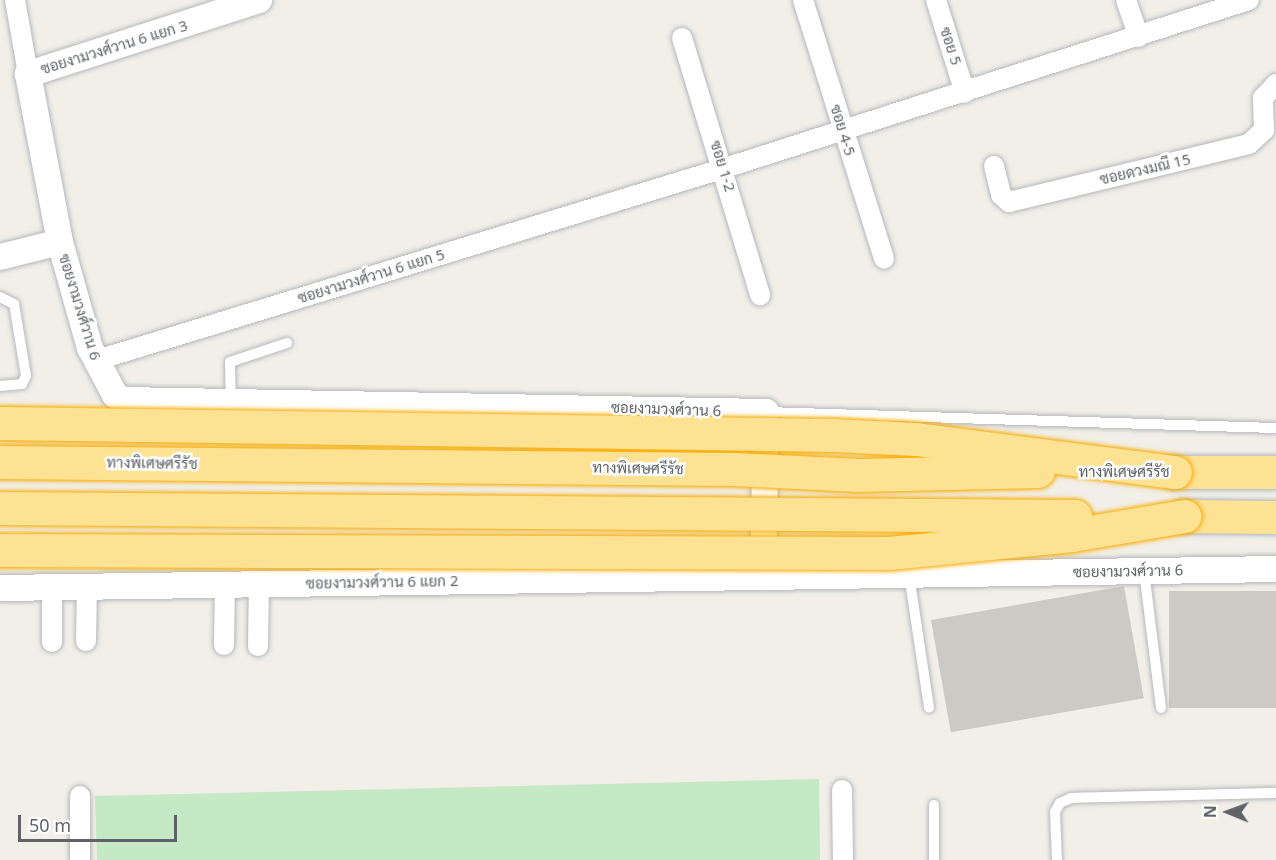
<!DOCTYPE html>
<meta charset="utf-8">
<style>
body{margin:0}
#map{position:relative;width:1276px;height:860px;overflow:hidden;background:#f1efe8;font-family:"Noto Sans",Sarabun,sans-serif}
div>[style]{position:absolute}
.green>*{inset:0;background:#c5e8c5}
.building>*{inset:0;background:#cccac5;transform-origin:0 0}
.roads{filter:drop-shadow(0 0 2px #b5b8bc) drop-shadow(0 0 2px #b5b8bc)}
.service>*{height:10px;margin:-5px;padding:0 5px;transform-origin:5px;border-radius:5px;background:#fff}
.minor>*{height:20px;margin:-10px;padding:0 10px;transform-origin:10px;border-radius:10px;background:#fff}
.tertiary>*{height:26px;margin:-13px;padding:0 13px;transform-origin:13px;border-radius:13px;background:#fff}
.motorway>*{height:33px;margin:-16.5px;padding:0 16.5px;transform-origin:16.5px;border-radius:16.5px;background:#fde293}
.bridges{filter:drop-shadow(0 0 2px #f9ab00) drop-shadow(0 0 2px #f9ab00)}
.motorway-bridge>*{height:33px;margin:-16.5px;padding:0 16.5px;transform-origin:16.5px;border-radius:16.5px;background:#fde293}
span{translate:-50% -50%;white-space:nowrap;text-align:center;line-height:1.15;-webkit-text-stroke:5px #fff;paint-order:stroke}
.street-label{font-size:15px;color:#5f6368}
.north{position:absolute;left:1198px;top:782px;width:60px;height:60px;-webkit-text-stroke:4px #fff;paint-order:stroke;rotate:271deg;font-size:16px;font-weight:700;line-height:24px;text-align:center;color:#5f6368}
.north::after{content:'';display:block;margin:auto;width:21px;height:27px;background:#5f6368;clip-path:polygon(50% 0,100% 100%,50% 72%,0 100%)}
.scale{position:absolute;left:18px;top:815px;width:159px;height:27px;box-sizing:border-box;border:3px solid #5f6368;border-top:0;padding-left:8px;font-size:18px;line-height:21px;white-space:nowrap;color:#5f6368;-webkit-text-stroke:4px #fff;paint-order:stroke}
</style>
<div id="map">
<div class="green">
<i style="clip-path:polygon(819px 779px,820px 860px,97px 860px,95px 796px)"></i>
</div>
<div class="building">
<i style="left:1124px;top:586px;width:114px;height:196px;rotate:80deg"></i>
<i style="left:1276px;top:591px;width:117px;height:107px;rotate:90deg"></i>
</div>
<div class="roads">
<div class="service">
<i style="left:0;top:297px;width:16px;rotate:27deg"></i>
<i style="left:14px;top:304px;width:73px;rotate:80.5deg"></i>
<i style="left:26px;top:376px;width:9px;rotate:117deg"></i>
<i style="left:22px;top:384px;width:22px;rotate:175deg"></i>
<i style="left:231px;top:404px;width:42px;rotate:-91.4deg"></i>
<i style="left:230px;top:362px;width:60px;rotate:-18.4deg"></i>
<i style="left:766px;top:412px;width:510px;rotate:1.8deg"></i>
<i style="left:1144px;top:571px;width:138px;rotate:82.9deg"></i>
<i style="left:909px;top:575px;width:134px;rotate:81.4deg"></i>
<i style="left:934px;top:805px;width:55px;rotate:90deg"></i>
<i style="left:1057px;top:860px;width:48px;rotate:-92.4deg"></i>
<i style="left:1055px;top:812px;width:10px;rotate:-61deg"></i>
<i style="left:1060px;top:803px;width:12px;rotate:-24deg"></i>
<i style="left:1071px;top:798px;width:205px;rotate:-1.4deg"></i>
</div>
<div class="minor">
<i style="left:15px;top:0;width:75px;rotate:80deg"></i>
<i style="left:803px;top:0;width:271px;rotate:72.6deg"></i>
<i style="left:936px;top:0;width:97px;rotate:72.7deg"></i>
<i style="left:1126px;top:0;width:39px;rotate:71deg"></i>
<i style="left:682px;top:38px;width:269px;rotate:73.1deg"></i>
<i style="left:994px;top:166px;width:30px;rotate:76deg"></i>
<i style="left:1001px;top:195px;width:11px;rotate:41deg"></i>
<i style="left:1009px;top:202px;width:247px;rotate:-13.6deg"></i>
<i style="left:1249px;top:144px;width:21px;rotate:-43deg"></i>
<i style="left:1264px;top:130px;width:32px;rotate:-92deg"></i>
<i style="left:1263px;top:98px;width:19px;rotate:-47deg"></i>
<i style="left:94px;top:361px;width:660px;rotate:-17.01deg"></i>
<i style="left:725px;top:168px;width:550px;rotate:-17.78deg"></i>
<i style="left:86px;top:641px;width:55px;rotate:-89deg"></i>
<i style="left:52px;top:642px;width:55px;rotate:-90deg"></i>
<i style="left:224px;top:645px;width:61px;rotate:-89.1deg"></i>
<i style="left:258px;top:646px;width:62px;rotate:-89.1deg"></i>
<i style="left:842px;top:790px;width:70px;rotate:89.2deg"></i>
<i style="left:80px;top:796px;width:64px;rotate:90deg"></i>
</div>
<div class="tertiary">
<i style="left:259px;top:0;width:243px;rotate:162.2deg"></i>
<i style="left:28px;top:74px;width:171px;rotate:79.2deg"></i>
<i style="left:60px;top:242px;width:110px;rotate:74.2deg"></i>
<i style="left:90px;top:348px;width:53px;rotate:62deg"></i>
<i style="left:115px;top:395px;width:9px;rotate:32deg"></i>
<i style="left:123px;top:400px;width:643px;rotate:1.07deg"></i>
<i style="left:766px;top:412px;width:165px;rotate:91deg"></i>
<i style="left:763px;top:577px;width:513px;rotate:-0.89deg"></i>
<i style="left:0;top:257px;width:62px;rotate:-14deg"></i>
<i style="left:0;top:588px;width:763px;rotate:-0.83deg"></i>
</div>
<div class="motorway">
<i style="left:1175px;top:472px;width:101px"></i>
<i style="left:1184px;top:516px;width:92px;rotate:0.6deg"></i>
</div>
</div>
<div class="bridges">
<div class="motorway-bridge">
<i style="left:0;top:423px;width:834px;rotate:0.82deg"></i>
<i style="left:834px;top:435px;width:82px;rotate:2.8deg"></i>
<i style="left:916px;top:439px;width:261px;rotate:7.3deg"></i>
<i style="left:0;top:462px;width:735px;rotate:0.55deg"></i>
<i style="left:735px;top:469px;width:123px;rotate:2.8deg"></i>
<i style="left:858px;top:475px;width:180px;rotate:-1.3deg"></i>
<i style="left:0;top:508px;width:1075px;rotate:0.43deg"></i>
<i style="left:0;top:550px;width:889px;rotate:0.19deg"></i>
<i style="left:889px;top:553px;width:184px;rotate:-5.6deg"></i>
<i style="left:1072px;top:535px;width:114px;rotate:-9.6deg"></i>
</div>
</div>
<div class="street-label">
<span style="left:951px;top:46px;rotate:72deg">ซอย 5</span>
<span style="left:114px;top:47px;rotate:-17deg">ซอยงามวงศ์วาน 6 แยก 3</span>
<span style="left:843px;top:130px;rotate:73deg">ซอย 4-5</span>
<span style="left:723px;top:166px;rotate:73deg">ซอย 1-2</span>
<span style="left:1145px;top:169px;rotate:-13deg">ซอยดวงมณี 15</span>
<span style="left:371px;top:276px;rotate:-17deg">ซอยงามวงศ์วาน 6 แยก 5</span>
<span style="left:80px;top:307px;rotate:73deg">ซอยงามวงศ์วาน 6</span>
<span style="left:666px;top:409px;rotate:2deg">ซอยงามวงศ์วาน 6</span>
<span style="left:152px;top:463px;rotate:1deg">ทางพิเศษศรีรัช</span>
<span style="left:638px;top:468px;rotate:1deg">ทางพิเศษศรีรัช</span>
<span style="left:1124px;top:472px">ทางพิเศษศรีรัช</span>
<span style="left:1128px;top:571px;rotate:-1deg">ซอยงามวงศ์วาน 6</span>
<span style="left:382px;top:582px;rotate:-1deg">ซอยงามวงศ์วาน 6 แยก 2</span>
</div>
<div class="north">N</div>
<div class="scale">50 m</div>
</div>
